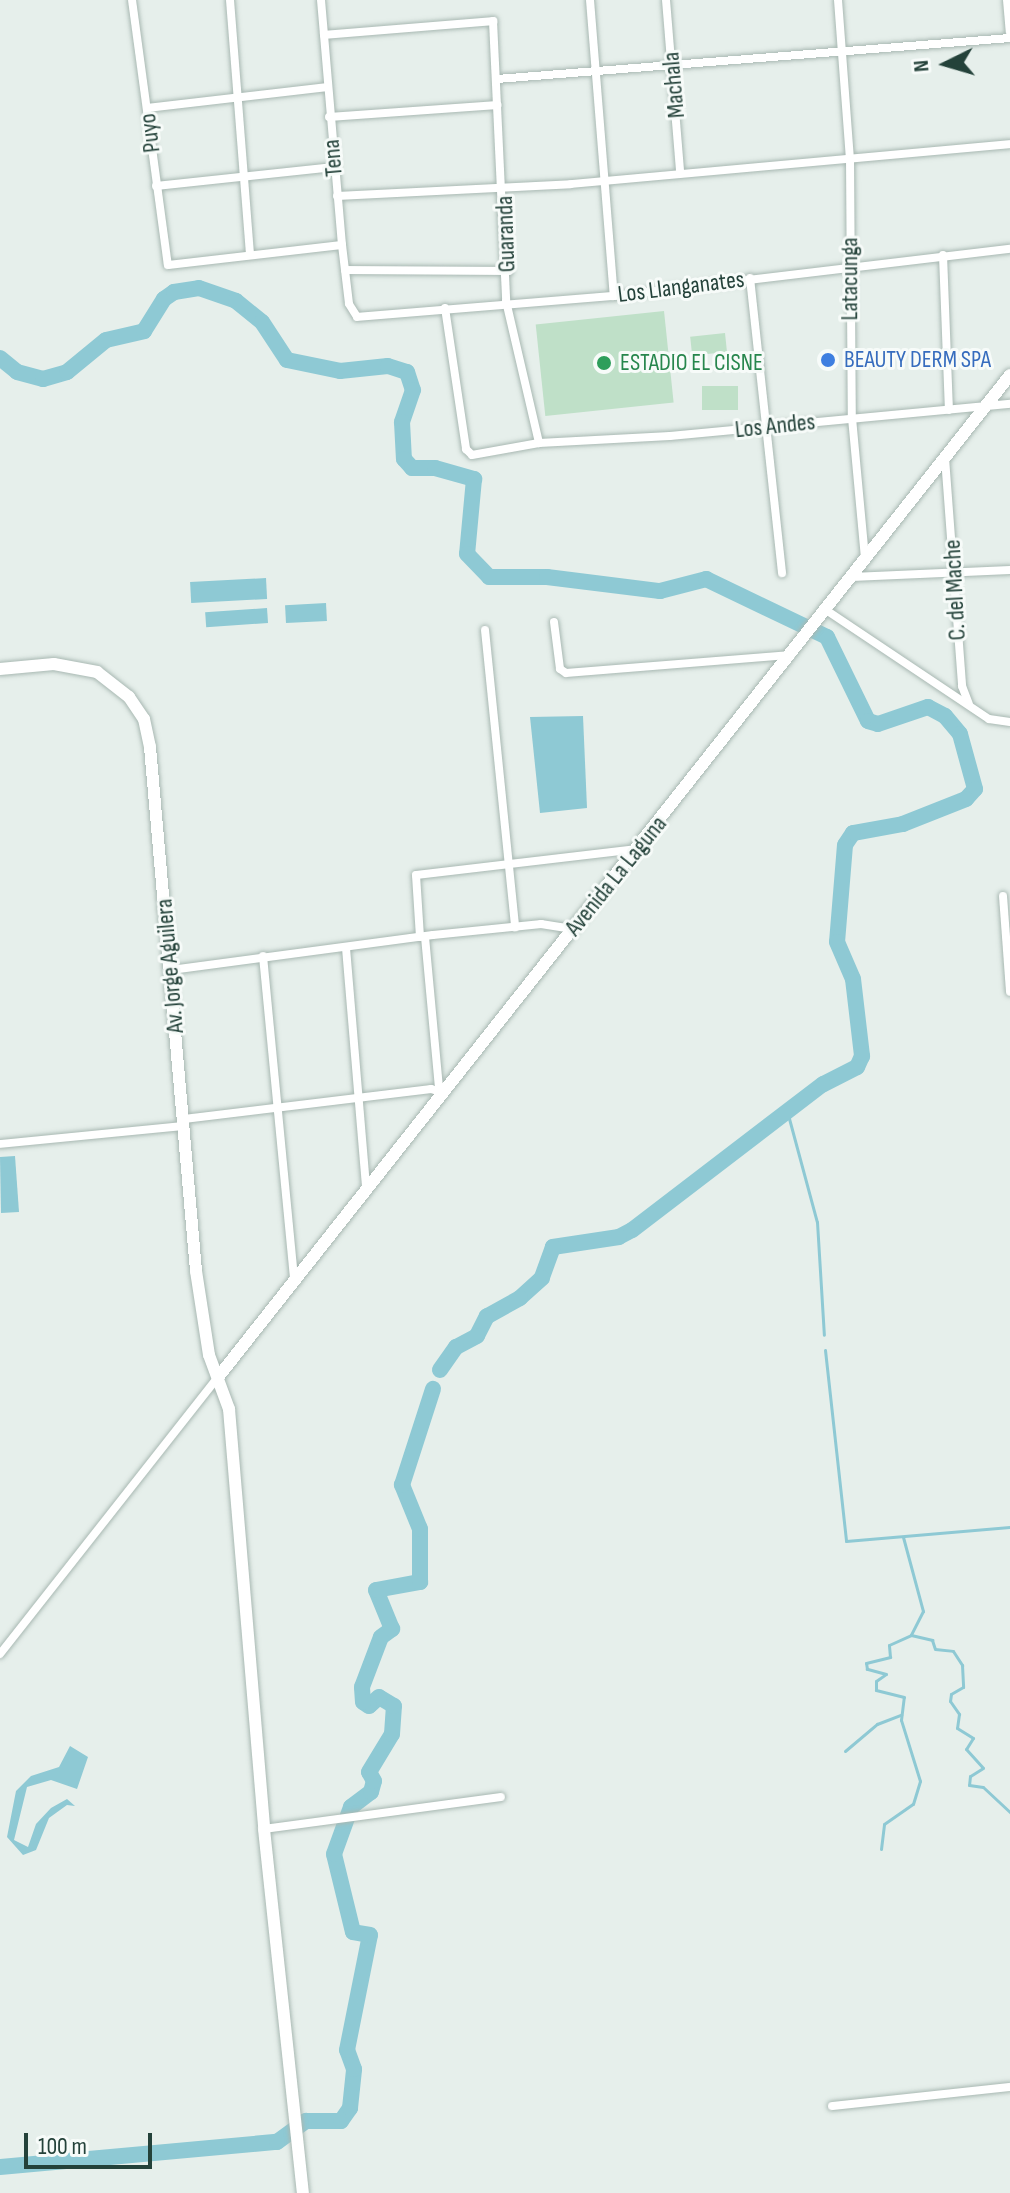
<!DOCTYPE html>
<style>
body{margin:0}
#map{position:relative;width:1010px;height:2193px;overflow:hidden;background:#e6efeb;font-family:"Sofia Sans Condensed",sans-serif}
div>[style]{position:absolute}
.green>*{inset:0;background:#bfe0c8;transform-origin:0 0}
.water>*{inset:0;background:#8ec9d4;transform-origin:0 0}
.stream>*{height:3px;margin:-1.5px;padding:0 1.5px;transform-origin:1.5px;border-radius:1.5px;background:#8ec9d4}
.river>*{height:16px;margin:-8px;padding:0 8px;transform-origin:8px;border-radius:8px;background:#8ec9d4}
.roads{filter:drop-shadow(0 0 2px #a8b8b2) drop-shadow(0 0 2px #a8b8b2)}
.street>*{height:8px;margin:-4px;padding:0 4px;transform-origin:4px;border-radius:4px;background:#fff}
.secondary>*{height:12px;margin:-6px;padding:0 6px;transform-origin:6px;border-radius:6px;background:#fff}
.dots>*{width:22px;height:22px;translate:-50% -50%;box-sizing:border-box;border:4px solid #f7fbf9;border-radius:50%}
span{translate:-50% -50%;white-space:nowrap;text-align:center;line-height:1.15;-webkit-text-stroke:6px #f7fbf9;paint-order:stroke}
.street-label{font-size:24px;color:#24423a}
.shop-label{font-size:24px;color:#366cbe}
.left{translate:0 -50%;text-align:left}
.leisure-label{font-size:24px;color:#27864d}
.north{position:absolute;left:906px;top:24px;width:80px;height:80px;-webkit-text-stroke:6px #f7fbf9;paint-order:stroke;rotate:265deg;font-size:22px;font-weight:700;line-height:32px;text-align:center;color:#24423a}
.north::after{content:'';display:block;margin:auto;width:28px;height:36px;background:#24423a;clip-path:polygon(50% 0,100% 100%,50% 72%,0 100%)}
.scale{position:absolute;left:24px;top:2133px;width:128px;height:36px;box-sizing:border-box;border:4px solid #24423a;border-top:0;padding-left:10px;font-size:24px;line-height:28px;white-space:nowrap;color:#24423a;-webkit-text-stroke:6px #f7fbf9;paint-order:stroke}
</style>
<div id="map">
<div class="green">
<i style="left:664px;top:311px;width:92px;height:129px;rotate:84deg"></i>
<i style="left:725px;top:333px;width:19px;height:35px;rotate:84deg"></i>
<i style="left:738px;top:386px;width:24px;height:36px;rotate:90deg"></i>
</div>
<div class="water">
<i style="left:266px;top:578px;width:21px;height:76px;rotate:87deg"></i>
<i style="left:326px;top:603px;width:18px;height:41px;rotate:87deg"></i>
<i style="left:267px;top:608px;width:15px;height:62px;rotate:86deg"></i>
<i style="clip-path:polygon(583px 716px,587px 808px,540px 813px,530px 717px)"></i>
<i style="clip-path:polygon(15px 1156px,19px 1212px,1px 1213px,0 1157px)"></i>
<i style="clip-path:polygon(70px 1746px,88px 1757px,77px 1789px,51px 1780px,27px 1787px,14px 1840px,28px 1847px,36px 1824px,51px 1808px,67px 1799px,75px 1806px,67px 1805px,49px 1818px,36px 1850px,23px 1855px,7px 1837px,16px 1791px,31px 1776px,59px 1767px)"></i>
</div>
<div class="stream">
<i style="left:787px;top:1111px;width:115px;rotate:74.9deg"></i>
<i style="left:817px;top:1222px;width:113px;rotate:86.5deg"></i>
<i style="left:825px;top:1350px;width:192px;rotate:83.7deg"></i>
<i style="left:846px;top:1541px;width:165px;rotate:-4.9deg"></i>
<i style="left:903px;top:1537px;width:77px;rotate:74.9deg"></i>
<i style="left:923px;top:1611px;width:27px;rotate:117deg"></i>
<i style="left:911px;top:1635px;width:22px;rotate:13deg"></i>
<i style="left:932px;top:1640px;width:9px;rotate:72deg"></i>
<i style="left:935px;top:1649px;width:18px;rotate:6deg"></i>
<i style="left:953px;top:1651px;width:17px;rotate:57deg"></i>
<i style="left:962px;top:1665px;width:22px;rotate:87deg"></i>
<i style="left:963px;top:1687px;width:14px;rotate:150deg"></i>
<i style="left:951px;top:1694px;width:7px;rotate:98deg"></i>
<i style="left:950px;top:1701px;width:16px;rotate:55deg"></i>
<i style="left:959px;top:1714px;width:14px;rotate:98deg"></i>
<i style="left:957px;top:1728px;width:19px;rotate:32deg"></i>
<i style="left:973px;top:1738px;width:13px;rotate:122deg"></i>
<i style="left:966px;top:1749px;width:25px;rotate:48deg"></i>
<i style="left:983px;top:1768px;width:15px;rotate:148deg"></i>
<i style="left:970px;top:1776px;width:9px;rotate:96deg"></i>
<i style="left:969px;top:1785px;width:14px;rotate:8deg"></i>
<i style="left:983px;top:1787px;width:37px;rotate:43deg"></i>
<i style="left:845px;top:1751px;width:42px;rotate:-40.2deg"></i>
<i style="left:877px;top:1724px;width:26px;rotate:-21deg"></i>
<i style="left:881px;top:1849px;width:25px;rotate:-83deg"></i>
<i style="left:884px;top:1824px;width:35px;rotate:-35deg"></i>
<i style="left:913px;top:1804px;width:24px;rotate:-73deg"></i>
<i style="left:920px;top:1781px;width:64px;rotate:-107.3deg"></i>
<i style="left:901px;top:1720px;width:23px;rotate:-83deg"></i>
<i style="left:904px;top:1697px;width:29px;rotate:-166deg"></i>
<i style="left:876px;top:1690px;width:9px;rotate:-90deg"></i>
<i style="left:876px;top:1681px;width:12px;rotate:-35deg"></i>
<i style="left:886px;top:1674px;width:20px;rotate:-165deg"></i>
<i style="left:867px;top:1669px;width:6px;rotate:-99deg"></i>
<i style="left:866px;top:1663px;width:25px;rotate:-14deg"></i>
<i style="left:890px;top:1657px;width:12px;rotate:-95deg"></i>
<i style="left:889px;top:1645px;width:24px;rotate:-24deg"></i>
</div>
<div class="river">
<i style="left:0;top:358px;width:22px;rotate:39deg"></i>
<i style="left:17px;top:372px;width:27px;rotate:15deg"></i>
<i style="left:43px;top:379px;width:25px;rotate:-16deg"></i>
<i style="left:67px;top:372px;width:50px;rotate:-39.4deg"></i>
<i style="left:106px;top:340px;width:39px;rotate:-13deg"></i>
<i style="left:144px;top:331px;width:38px;rotate:-58deg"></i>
<i style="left:164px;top:299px;width:12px;rotate:-35deg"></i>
<i style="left:174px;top:292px;width:25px;rotate:-9deg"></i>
<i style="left:199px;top:288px;width:39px;rotate:19deg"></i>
<i style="left:236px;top:301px;width:33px;rotate:39deg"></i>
<i style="left:262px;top:322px;width:45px;rotate:56.7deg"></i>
<i style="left:287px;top:360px;width:54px;rotate:11.7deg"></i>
<i style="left:340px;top:371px;width:48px;rotate:-5.9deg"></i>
<i style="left:388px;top:366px;width:20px;rotate:18deg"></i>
<i style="left:407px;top:372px;width:19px;rotate:72deg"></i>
<i style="left:413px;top:390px;width:34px;rotate:109deg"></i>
<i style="left:402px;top:422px;width:37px;rotate:87deg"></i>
<i style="left:404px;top:459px;width:12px;rotate:48deg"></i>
<i style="left:412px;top:468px;width:23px"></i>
<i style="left:435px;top:468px;width:41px;rotate:15.8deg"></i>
<i style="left:474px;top:479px;width:75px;rotate:95.3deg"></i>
<i style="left:467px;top:554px;width:32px;rotate:46deg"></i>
<i style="left:489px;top:577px;width:58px"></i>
<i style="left:547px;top:577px;width:114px;rotate:7.1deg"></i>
<i style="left:660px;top:591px;width:48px;rotate:-14.6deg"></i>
<i style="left:706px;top:579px;width:134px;rotate:25.6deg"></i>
<i style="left:827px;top:637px;width:93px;rotate:64deg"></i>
<i style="left:868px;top:721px;width:10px;rotate:17deg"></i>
<i style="left:878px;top:724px;width:53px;rotate:-18.8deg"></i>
<i style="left:928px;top:707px;width:19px;rotate:28deg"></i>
<i style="left:945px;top:716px;width:23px;rotate:50deg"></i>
<i style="left:960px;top:734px;width:57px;rotate:74.7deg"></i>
<i style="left:975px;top:789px;width:13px;rotate:132deg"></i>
<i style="left:966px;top:799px;width:68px;rotate:158.4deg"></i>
<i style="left:903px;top:824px;width:51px;rotate:169.8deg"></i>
<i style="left:853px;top:833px;width:14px;rotate:124deg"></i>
<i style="left:845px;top:845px;width:97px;rotate:94.7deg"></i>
<i style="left:837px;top:942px;width:40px;rotate:66.6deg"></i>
<i style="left:853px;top:979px;width:78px;rotate:83.3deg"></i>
<i style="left:862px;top:1056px;width:12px;rotate:114deg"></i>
<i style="left:857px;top:1067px;width:38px;rotate:153deg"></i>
<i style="left:823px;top:1084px;width:240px;rotate:142.6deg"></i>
<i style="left:632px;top:1230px;width:15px;rotate:152deg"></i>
<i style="left:619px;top:1237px;width:67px;rotate:171.4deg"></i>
<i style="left:553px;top:1247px;width:33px;rotate:110deg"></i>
<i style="left:542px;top:1278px;width:30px;rotate:138deg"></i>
<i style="left:520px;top:1298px;width:38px;rotate:151deg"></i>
<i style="left:487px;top:1316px;width:22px;rotate:117deg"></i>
<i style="left:477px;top:1336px;width:24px;rotate:152deg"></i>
<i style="left:456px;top:1347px;width:28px;rotate:125deg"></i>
<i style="left:0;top:2167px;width:278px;rotate:-5.2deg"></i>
<i style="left:277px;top:2142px;width:36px;rotate:-36deg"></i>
<i style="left:306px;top:2121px;width:35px"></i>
<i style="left:341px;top:2121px;width:16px;rotate:-55deg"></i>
<i style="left:350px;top:2108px;width:39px;rotate:-84deg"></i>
<i style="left:354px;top:2069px;width:20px;rotate:-110deg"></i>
<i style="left:347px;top:2050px;width:117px;rotate:-78.7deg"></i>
<i style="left:370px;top:1935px;width:17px;rotate:-170deg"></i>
<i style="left:353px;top:1932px;width:80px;rotate:-103.7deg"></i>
<i style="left:334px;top:1854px;width:50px;rotate:-70.1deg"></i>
<i style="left:351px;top:1807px;width:25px;rotate:-37deg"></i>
<i style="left:371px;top:1792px;width:11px;rotate:-75deg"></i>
<i style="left:374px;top:1781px;width:10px;rotate:-119deg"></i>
<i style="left:369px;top:1772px;width:44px;rotate:-58.8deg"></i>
<i style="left:392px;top:1734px;width:28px;rotate:-86deg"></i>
<i style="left:394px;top:1706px;width:17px;rotate:-149deg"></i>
<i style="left:379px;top:1697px;width:13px;rotate:138deg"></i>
<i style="left:369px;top:1706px;width:7px;rotate:-146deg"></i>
<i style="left:363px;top:1702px;width:15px;rotate:-94deg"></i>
<i style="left:362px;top:1687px;width:53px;rotate:-69.2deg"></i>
<i style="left:381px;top:1637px;width:14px;rotate:-36deg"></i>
<i style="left:392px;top:1629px;width:42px;rotate:-112.3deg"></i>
<i style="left:376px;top:1590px;width:45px;rotate:-10.3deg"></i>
<i style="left:420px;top:1582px;width:53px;rotate:-90deg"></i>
<i style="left:420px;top:1529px;width:48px;rotate:-112.2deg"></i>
<i style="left:402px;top:1485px;width:101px;rotate:-72.1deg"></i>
</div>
<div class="roads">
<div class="street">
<i style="left:132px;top:0;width:267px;rotate:82.3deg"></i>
<i style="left:168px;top:265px;width:175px;rotate:-6.6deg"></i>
<i style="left:230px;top:0;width:254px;rotate:85.5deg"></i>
<i style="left:321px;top:0;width:246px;rotate:85.1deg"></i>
<i style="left:342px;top:245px;width:59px;rotate:83.2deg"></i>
<i style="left:349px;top:304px;width:15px;rotate:58deg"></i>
<i style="left:357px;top:317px;width:258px;rotate:-4.7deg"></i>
<i style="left:614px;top:296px;width:399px;rotate:-6.8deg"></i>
<i style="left:590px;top:0;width:297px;rotate:85.4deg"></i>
<i style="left:666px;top:0;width:171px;rotate:85.3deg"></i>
<i style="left:838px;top:0;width:158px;rotate:85.7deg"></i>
<i style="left:850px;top:158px;width:260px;rotate:89.6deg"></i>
<i style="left:852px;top:418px;width:140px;rotate:84.7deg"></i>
<i style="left:1007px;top:0;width:32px;rotate:85deg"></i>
<i style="left:324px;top:35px;width:170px;rotate:-4.7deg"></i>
<i style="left:493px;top:21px;width:280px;rotate:87.3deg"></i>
<i style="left:506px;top:301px;width:146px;rotate:76.9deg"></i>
<i style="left:497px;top:79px;width:515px;rotate:-4.57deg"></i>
<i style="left:147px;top:108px;width:182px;rotate:-6.6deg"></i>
<i style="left:329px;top:117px;width:169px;rotate:-4.1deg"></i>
<i style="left:156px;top:186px;width:179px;rotate:-6.1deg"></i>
<i style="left:337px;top:196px;width:234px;rotate:-2.9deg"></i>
<i style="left:571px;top:184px;width:441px;rotate:-5.2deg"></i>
<i style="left:943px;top:255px;width:155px;rotate:87.8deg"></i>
<i style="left:345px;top:270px;width:164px;rotate:0.3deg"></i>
<i style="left:750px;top:278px;width:297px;rotate:83.8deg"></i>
<i style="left:445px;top:308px;width:143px;rotate:81.5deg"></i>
<i style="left:466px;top:449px;width:8px;rotate:45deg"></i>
<i style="left:472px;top:455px;width:68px;rotate:-10.2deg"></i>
<i style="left:539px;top:443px;width:131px;rotate:-3.1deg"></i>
<i style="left:670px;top:436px;width:342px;rotate:-5.4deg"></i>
<i style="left:945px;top:458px;width:229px;rotate:85.7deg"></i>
<i style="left:962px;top:686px;width:19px;rotate:69deg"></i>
<i style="left:852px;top:577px;width:158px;rotate:-2.5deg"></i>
<i style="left:826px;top:610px;width:196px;rotate:33.8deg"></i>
<i style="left:989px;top:719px;width:21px;rotate:8deg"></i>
<i style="left:554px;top:622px;width:47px;rotate:82.7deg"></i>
<i style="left:560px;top:669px;width:7px;rotate:34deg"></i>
<i style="left:566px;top:673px;width:226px;rotate:-4.6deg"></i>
<i style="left:485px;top:630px;width:299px;rotate:84.2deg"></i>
<i style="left:1003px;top:896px;width:96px;rotate:85.8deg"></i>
<i style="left:420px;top:937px;width:62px;rotate:-93.7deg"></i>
<i style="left:416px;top:875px;width:223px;rotate:-6.7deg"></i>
<i style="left:425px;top:937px;width:153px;rotate:84.7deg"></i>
<i style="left:346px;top:948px;width:240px;rotate:85.2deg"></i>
<i style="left:263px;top:956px;width:325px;rotate:84.5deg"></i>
<i style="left:171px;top:970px;width:264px;rotate:-7.6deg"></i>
<i style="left:433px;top:935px;width:109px;rotate:-5.8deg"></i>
<i style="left:541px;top:924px;width:32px;rotate:9deg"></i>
<i style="left:184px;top:1119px;width:249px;rotate:-6.9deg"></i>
<i style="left:431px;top:1089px;width:14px;rotate:17deg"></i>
<i style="left:0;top:1144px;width:185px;rotate:-5.6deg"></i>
<i style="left:0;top:1654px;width:352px;rotate:-51.8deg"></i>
<i style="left:264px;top:1829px;width:239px;rotate:-7.7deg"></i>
<i style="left:832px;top:2106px;width:179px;rotate:-6.1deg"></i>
</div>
<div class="secondary">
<i style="left:0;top:669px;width:54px;rotate:-5.3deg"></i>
<i style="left:54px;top:664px;width:44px;rotate:10.5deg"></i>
<i style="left:97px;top:672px;width:41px;rotate:38deg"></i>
<i style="left:129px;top:697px;width:27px;rotate:56deg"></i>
<i style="left:144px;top:719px;width:29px;rotate:78deg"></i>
<i style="left:150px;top:747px;width:526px;rotate:84.98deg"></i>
<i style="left:196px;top:1271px;width:85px;rotate:81.2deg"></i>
<i style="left:209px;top:1355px;width:58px;rotate:69.7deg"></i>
<i style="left:229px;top:1409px;width:421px;rotate:85.2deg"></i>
<i style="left:264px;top:1829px;width:366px;rotate:83.9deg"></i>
<i style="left:219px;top:1376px;width:1276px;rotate:-51.68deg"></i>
</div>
</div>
<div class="dots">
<i style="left:828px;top:360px;background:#3f7fe0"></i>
<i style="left:604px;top:363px;background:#2e9e5b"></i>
</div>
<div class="street-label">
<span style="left:674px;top:85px;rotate:-95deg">Machala</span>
<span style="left:150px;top:133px;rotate:-97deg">Puyo</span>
<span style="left:333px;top:158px;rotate:-95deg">Tena</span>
<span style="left:506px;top:234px;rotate:-92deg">Guaranda</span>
<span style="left:850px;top:279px;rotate:-90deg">Latacunga</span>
<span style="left:681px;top:287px;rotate:-7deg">Los Llanganates</span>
<span style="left:775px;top:426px;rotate:-6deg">Los Andes</span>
<span style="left:955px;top:590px;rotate:-93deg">C. del Mache</span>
<span style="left:616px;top:876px;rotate:-51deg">Avenida La Laguna</span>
<span style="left:170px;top:966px;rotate:-95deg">Av. Jorge Aguilera</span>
</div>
<div class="shop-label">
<span class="left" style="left:844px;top:360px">BEAUTY DERM SPA</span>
</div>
<div class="leisure-label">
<span class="left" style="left:620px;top:363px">ESTADIO EL CISNE</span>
</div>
<div class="north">N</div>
<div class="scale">100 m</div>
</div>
